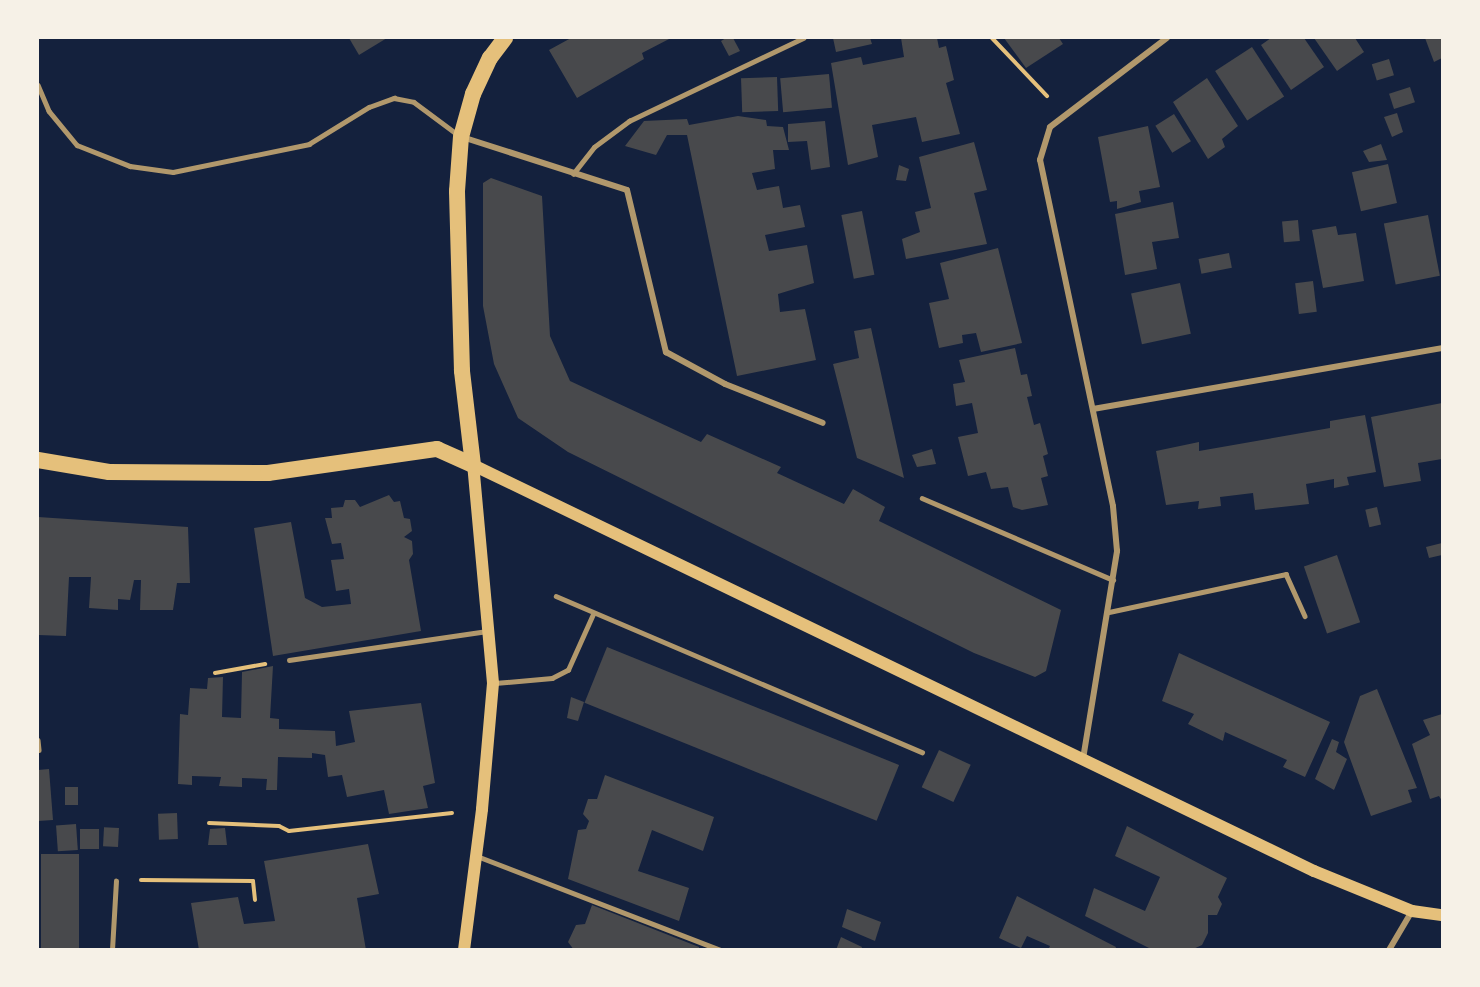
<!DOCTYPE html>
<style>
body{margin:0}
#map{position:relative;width:1480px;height:987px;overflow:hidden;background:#14213d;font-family:Karla,sans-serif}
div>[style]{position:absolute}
.building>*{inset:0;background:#48494c;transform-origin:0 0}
.path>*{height:4px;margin:-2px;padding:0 2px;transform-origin:2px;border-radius:2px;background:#e5c07b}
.service>*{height:4.5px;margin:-2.25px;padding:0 2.25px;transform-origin:2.25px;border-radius:2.25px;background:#b1986c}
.minor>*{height:6px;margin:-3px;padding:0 3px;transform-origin:3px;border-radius:3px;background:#b1986c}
.secondary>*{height:12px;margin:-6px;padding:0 6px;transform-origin:6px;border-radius:6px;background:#e5c07b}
.trunk>*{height:16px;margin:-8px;padding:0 8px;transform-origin:8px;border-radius:8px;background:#e5c07b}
span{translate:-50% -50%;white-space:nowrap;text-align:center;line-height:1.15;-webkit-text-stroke:4.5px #f6f1e7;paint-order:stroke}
.frame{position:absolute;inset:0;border:39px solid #f6f1e7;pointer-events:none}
</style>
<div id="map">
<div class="building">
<i style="clip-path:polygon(349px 38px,387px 38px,359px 55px)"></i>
<i style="clip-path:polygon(571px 38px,671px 38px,642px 53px,644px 59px,577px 98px,549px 50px)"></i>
<i style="clip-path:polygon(726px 38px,733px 38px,740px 51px,729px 56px,721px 41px)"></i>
<i style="clip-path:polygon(833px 38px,870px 38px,872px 44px,836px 52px)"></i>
<i style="clip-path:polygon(901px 38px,937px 38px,939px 48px,946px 46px,954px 80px,946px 83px,960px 134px,922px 142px,916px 117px,872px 125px,878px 157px,848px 165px,831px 63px,861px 57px,863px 65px,904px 57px)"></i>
<i style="clip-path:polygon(1004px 38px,1059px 38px,1063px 44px,1026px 68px)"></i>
<i style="clip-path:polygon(1271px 38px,1304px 38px,1324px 67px,1291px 90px,1261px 45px)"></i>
<i style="clip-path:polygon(1314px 38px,1355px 38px,1364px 52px,1337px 71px)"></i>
<i style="clip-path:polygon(1425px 38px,1442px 38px,1442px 58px,1434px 62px)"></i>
<i style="left:1252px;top:47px;width:59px;height:44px;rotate:57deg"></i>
<i style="left:1389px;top:59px;width:17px;height:18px;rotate:73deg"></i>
<i style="left:829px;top:74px;width:34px;height:49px;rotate:85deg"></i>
<i style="left:777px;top:77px;width:34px;height:36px;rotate:88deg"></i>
<i style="clip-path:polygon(1207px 78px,1238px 126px,1222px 139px,1225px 147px,1208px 159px,1173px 102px)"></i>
<i style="left:1410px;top:87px;width:16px;height:22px;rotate:72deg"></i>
<i style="clip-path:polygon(1397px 113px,1403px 132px,1392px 137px,1384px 117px)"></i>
<i style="left:1174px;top:114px;width:32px;height:22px;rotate:58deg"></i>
<i style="clip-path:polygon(738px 116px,766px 120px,767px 126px,783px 127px,789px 150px,773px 150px,775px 169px,752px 173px,757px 190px,779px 186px,783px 208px,800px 205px,805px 227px,765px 235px,769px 251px,807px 245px,814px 283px,778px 294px,780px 312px,805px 309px,816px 360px,737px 376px,687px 135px,667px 135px,656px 155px,625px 146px,644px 121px,687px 119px,689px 125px)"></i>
<i style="clip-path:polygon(825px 121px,830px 167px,811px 170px,807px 141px,788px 142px,788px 124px)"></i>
<i style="clip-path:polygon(1148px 126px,1160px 187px,1139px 191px,1141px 202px,1117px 209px,1117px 201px,1110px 202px,1098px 137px)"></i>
<i style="clip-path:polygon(974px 142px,987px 190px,974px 193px,987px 244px,906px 259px,902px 239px,920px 232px,915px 212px,931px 208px,919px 157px)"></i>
<i style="clip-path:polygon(1381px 144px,1387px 160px,1369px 162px,1363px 151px)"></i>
<i style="left:1388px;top:164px;width:40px;height:37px;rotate:77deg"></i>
<i style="clip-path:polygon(899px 165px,909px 169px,906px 181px,896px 180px)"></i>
<i style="clip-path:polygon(491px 178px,542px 196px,550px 336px,570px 381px,701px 442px,707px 434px,781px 467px,777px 473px,844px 504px,853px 489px,885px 507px,879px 521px,1061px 610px,1046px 671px,1035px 677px,974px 653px,568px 452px,518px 418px,494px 364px,483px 306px,483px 183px)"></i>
<i style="clip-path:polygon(1173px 202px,1179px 238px,1152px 242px,1157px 269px,1125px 275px,1115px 214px)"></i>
<i style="left:862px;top:211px;width:65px;height:21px;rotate:79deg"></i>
<i style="left:1428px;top:215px;width:62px;height:45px;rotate:79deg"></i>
<i style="left:1298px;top:220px;width:21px;height:16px;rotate:85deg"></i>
<i style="clip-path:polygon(1336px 226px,1338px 235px,1356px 233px,1364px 281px,1323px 288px,1312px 230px)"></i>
<i style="clip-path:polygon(998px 248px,1022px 343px,981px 352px,976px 333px,962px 335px,963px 343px,939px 348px,929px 303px,949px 299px,940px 263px)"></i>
<i style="left:1229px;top:253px;width:15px;height:31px;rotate:79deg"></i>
<i style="left:1313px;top:281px;width:31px;height:18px;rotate:83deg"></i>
<i style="left:1180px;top:283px;width:52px;height:50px;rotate:78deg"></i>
<i style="clip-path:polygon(871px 328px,904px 478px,857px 458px,833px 364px,859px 358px,854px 331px)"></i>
<i style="clip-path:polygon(1015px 348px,1021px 375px,1027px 374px,1032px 396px,1027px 397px,1034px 425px,1040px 423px,1048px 454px,1043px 456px,1048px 476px,1041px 478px,1048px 505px,1022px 510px,1013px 507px,1008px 487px,991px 489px,986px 472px,968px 476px,958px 437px,978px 433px,972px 403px,956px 406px,953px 384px,965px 382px,959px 360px)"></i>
<i style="clip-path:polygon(1442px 403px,1442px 459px,1418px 463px,1421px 481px,1384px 487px,1371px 417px)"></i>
<i style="clip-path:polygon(1365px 415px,1376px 472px,1347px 477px,1349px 485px,1334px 488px,1334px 479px,1306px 484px,1309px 504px,1255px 510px,1253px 493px,1220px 497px,1221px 506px,1198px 509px,1199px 501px,1166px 505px,1156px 451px,1199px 442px,1199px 451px,1330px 428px,1330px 421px)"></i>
<i style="clip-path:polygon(932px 449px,936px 464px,917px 467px,912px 455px)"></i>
<i style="clip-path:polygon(389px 495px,394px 502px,400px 501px,404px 518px,410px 519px,412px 531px,404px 537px,412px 541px,413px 554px,409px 560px,421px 631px,273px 656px,254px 528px,291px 522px,305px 598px,322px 607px,351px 604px,349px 589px,336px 591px,331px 560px,344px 559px,341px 543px,332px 544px,325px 518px,332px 518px,331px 508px,343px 507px,345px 500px,355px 500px,360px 507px)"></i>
<i style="left:1377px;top:507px;width:18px;height:12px;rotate:77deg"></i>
<i style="clip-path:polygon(38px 517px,188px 527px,190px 583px,177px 583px,173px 610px,140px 610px,141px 580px,134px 580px,130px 600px,118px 599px,118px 610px,89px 608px,91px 577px,69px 577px,66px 636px,38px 635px)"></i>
<i style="clip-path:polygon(1442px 543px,1442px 555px,1429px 558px,1426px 547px)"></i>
<i style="left:1337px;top:555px;width:71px;height:35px;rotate:71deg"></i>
<i style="left:607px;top:647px;width:315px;height:60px;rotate:22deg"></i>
<i style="clip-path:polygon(1179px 653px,1330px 722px,1305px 777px,1283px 767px,1287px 760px,1225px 732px,1223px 741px,1188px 724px,1194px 714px,1162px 701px)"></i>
<i style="clip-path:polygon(273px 666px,270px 718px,279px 719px,279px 729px,335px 731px,336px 746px,355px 742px,349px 711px,421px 703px,435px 783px,423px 786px,428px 808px,389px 814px,384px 790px,347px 797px,342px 775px,328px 777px,325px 755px,312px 753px,312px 758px,278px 757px,277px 790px,266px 790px,267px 779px,242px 778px,242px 787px,219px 786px,221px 777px,192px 776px,192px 785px,178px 784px,180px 714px,188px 715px,190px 688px,207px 689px,208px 678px,223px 677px,222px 717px,241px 718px,242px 672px)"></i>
<i style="clip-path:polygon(1377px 689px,1417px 788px,1408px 790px,1412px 802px,1371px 816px,1344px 742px,1360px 696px)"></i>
<i style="clip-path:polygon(571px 697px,584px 702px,578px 721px,567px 718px)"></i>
<i style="clip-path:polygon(1442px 714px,1442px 801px,1439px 796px,1430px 799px,1412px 744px,1430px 735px,1423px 720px)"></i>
<i style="clip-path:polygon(1332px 739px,1339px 742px,1336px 752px,1347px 759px,1334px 790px,1315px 779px)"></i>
<i style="left:939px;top:750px;width:35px;height:41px;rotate:25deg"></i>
<i style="clip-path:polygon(49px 769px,53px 820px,38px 821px,38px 770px)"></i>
<i style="clip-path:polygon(605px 775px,714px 817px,703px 851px,652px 830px,638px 871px,689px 888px,679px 921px,568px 879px,578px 830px,586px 829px,589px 821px,583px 814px,588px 799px,597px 799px)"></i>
<i style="left:65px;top:787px;width:13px;height:18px"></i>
<i style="left:177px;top:813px;width:26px;height:19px;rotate:88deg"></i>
<i style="left:76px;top:824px;width:26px;height:20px;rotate:86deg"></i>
<i style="clip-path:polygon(1127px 826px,1227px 878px,1218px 897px,1222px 904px,1217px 915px,1208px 915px,1208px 933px,1202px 945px,1191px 950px,1153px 950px,1085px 916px,1094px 888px,1145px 911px,1160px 877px,1115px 856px)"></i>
<i style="left:119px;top:828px;width:19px;height:15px;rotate:93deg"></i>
<i style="clip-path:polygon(225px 828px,227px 845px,208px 845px,210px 829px)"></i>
<i style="left:80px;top:829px;width:19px;height:20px"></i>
<i style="clip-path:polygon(368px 844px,379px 894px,357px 898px,366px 950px,199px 950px,191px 903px,238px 897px,244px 924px,275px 921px,264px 861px)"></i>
<i style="left:41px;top:854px;width:38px;height:96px"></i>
<i style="clip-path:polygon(1017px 896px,1116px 947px,1115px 950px,1048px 950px,1050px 946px,1027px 936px,1021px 948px,999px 938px)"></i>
<i style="clip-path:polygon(592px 905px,699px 947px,699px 950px,574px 950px,568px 942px,576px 925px,585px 924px)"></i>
<i style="clip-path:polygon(847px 909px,881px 922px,875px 941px,842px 927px)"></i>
<i style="clip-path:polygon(841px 937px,862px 947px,861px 950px,836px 950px)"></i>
</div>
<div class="path">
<i style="left:992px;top:38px;width:80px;rotate:46.5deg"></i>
<i style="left:215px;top:673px;width:51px;rotate:-10.2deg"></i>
<i style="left:209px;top:823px;width:70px;rotate:2.5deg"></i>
<i style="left:279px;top:826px;width:11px;rotate:27deg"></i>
<i style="left:289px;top:831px;width:164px;rotate:-6.3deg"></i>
<i style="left:141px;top:880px;width:112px;rotate:0.5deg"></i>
<i style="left:253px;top:881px;width:19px;rotate:84deg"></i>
</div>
<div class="service">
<i style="left:38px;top:85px;width:28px;rotate:67deg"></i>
<i style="left:49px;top:111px;width:44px;rotate:50.5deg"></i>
<i style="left:77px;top:145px;width:57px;rotate:21.6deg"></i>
<i style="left:130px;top:166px;width:43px;rotate:7.9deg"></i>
<i style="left:173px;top:172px;width:139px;rotate:-11.6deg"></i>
<i style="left:309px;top:144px;width:70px;rotate:-31.7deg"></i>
<i style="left:369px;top:107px;width:27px;rotate:-20deg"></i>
<i style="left:394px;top:98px;width:20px;rotate:11deg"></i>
<i style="left:414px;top:102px;width:54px;rotate:36.7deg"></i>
<i style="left:573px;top:174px;width:34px;rotate:-52deg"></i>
<i style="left:594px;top:147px;width:44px;rotate:-36.6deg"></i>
<i style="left:629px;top:121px;width:193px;rotate:-25.5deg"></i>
<i style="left:922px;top:498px;width:208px;rotate:23.2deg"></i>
<i style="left:556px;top:596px;width:398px;rotate:23.1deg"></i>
<i style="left:1109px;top:612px;width:181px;rotate:-12.1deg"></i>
<i style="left:1286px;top:574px;width:46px;rotate:65.7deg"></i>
<i style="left:289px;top:660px;width:200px;rotate:-8.3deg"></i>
<i style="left:495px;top:683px;width:57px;rotate:-5deg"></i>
<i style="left:552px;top:678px;width:18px;rotate:-27deg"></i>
<i style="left:568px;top:670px;width:61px;rotate:-65.9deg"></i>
<i style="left:38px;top:740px;width:10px;rotate:84deg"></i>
<i style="left:477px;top:856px;width:261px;rotate:21.1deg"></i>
<i style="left:112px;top:950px;width:69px;rotate:-86.7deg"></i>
</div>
<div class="minor">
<i style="left:462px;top:137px;width:173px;rotate:17.8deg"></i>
<i style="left:627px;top:190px;width:167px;rotate:76.5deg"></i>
<i style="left:666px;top:352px;width:67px;rotate:28.5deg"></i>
<i style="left:725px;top:384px;width:105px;rotate:21.7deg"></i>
<i style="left:1093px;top:409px;width:354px;rotate:-9.9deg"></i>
<i style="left:1083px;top:759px;width:211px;rotate:-80.7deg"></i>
<i style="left:1117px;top:551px;width:45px;rotate:-95.1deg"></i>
<i style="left:1113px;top:506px;width:354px;rotate:-101.9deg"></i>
<i style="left:1040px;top:160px;width:34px;rotate:-73deg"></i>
<i style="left:1050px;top:127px;width:147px;rotate:-37.3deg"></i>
<i style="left:1389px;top:950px;width:45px;rotate:-59.5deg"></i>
</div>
<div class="secondary">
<i style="left:464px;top:950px;width:142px;rotate:-82.7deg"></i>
<i style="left:482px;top:809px;width:126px;rotate:-85deg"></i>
<i style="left:493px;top:683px;width:219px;rotate:-95.2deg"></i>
<i style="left:473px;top:465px;width:934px;rotate:25.77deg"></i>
<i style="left:1314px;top:871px;width:106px;rotate:22.2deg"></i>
<i style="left:1412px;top:911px;width:30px;rotate:8deg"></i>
</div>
<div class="trunk">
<i style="left:38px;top:460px;width:72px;rotate:9.6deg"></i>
<i style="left:109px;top:472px;width:159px;rotate:0.4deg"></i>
<i style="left:268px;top:473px;width:171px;rotate:-8.1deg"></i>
<i style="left:437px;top:449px;width:39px;rotate:24deg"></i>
<i style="left:473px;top:465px;width:95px;rotate:-96.7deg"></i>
<i style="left:462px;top:371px;width:180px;rotate:-91.6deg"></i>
<i style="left:457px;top:191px;width:54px;rotate:-85.8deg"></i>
<i style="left:461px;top:137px;width:45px;rotate:-74.4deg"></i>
<i style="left:473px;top:94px;width:40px;rotate:-65deg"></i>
<i style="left:490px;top:58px;width:25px;rotate:-53deg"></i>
</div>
<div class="frame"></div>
</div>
